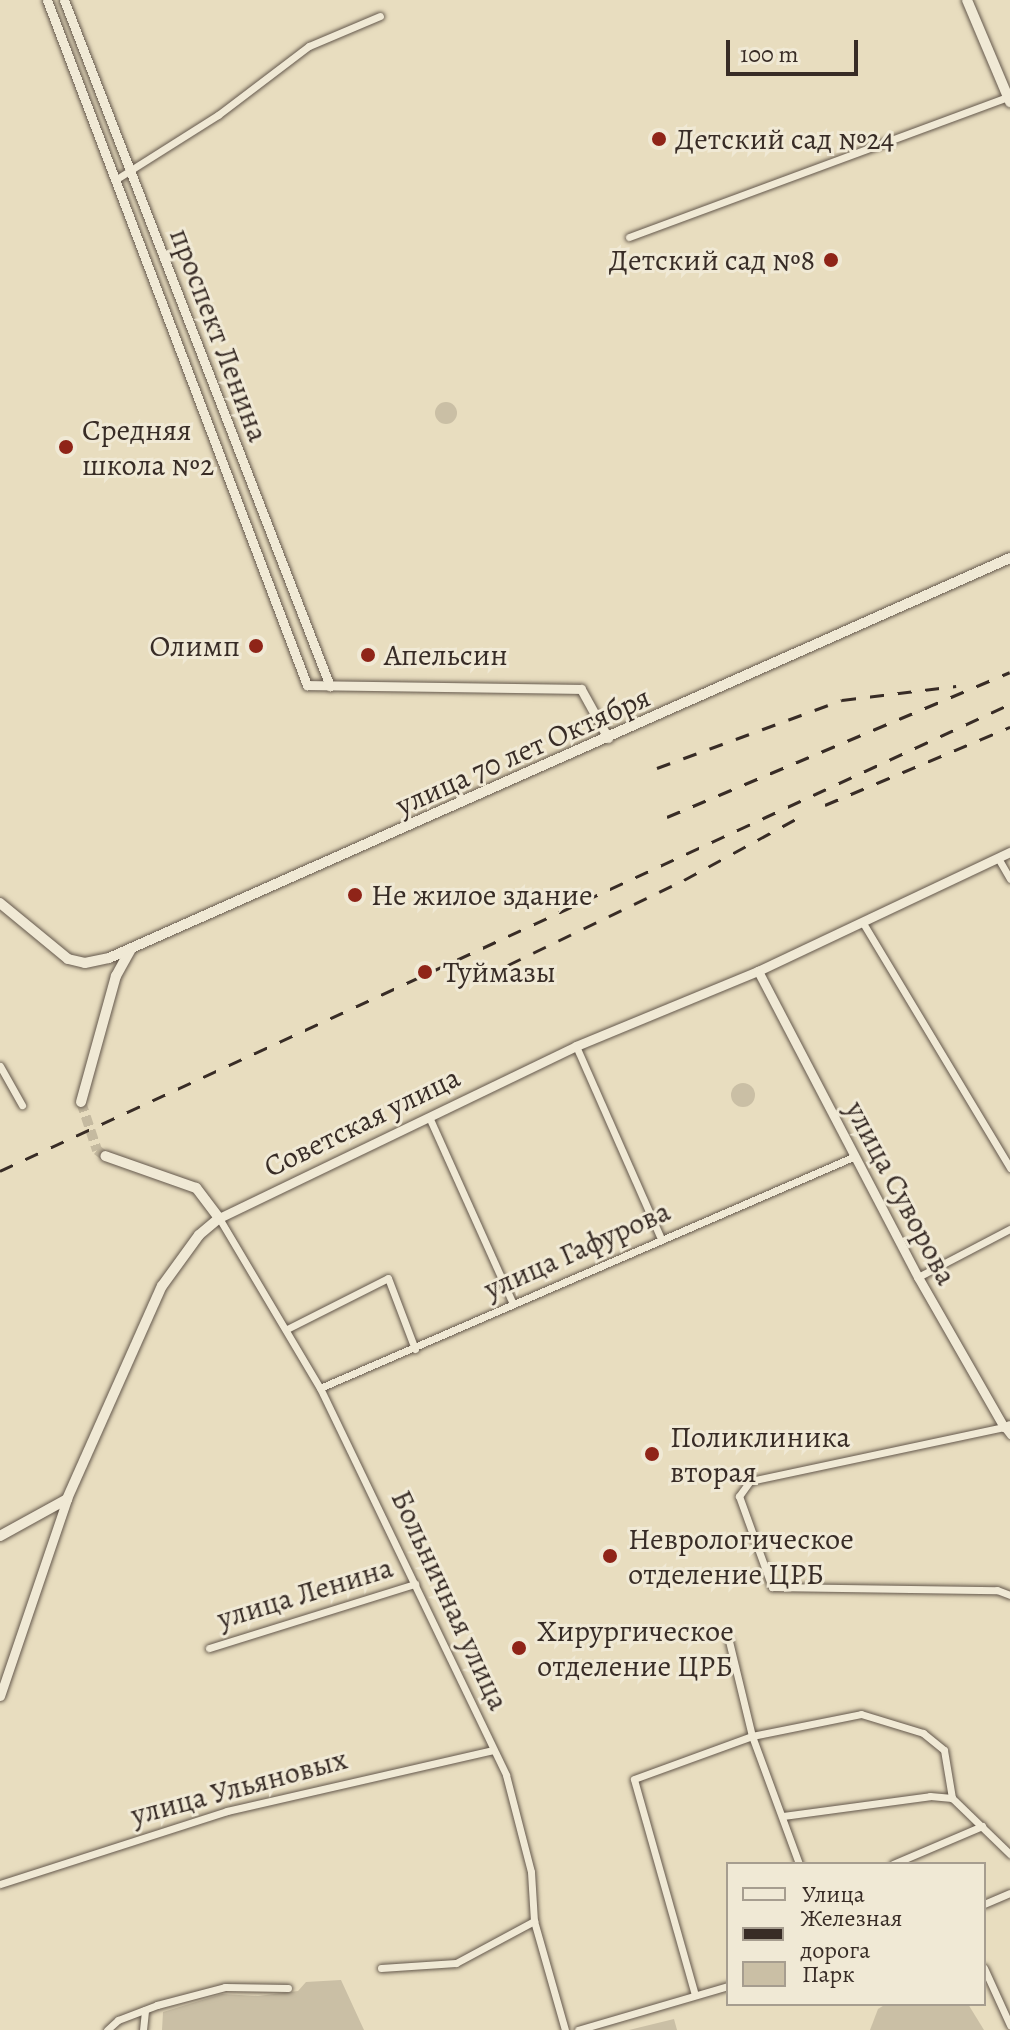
<!DOCTYPE html>
<meta charset="utf-8">
<style>
body{margin:0}
#map{position:relative;width:1010px;height:2030px;overflow:hidden;background:#e8ddbf;font-family:Alegreya,serif}
div>[style]{position:absolute}
.green>*{inset:0;background:#cabfa5}
.round{border-radius:50%}
.secondary-tunnel>*{height:10px;margin-top:-5px;transform-origin:0;background:repeating-linear-gradient(90deg,#c5baa0 0 10px,transparent 0 15px)}
.roads{filter:drop-shadow(0 0 2px #64584c) drop-shadow(0 0 2px #64584c)}
.minor>*{height:7px;margin:-3.5px;padding:0 3.5px;transform-origin:3.5px;border-radius:3.5px;background:#f0e9d5}
.tertiary>*{height:9px;margin:-4.5px;padding:0 4.5px;transform-origin:4.5px;border-radius:4.5px;background:#f0e9d5}
.secondary>*{height:10px;margin:-5px;padding:0 5px;transform-origin:5px;border-radius:5px;background:#f0e9d5}
.rail>*{height:3px;margin-top:-1.5px;transform-origin:0;background:repeating-linear-gradient(90deg,#382c26 0 14px,transparent 0 28px)}
.dots>*{width:22px;height:22px;translate:-50% -50%;box-sizing:border-box;border:4px solid #f0e9d5;border-radius:50%}
span{translate:-50% -50%;white-space:nowrap;text-align:center;line-height:1.15;-webkit-text-stroke:6px #f0e9d5;paint-order:stroke}
.poi-label{font-size:30px;color:#382c26}
.left{translate:0 -50%;text-align:left}
.right{translate:-100% -50%;text-align:right}
.street-label{font-size:30px;color:#382c26}
.legend{position:absolute;left:726px;top:1862px;width:260px;height:144px;box-sizing:border-box;background:#f0e9d5;border:2px solid #a69d8f;margin:0;padding:10px 14px;list-style:none;font-size:24px;color:#382c26}
.legend li{display:flex;align-items:center;gap:16px;height:40px}
.legend b{width:40px;border:2px solid #a69d8f}
.scale{position:absolute;left:726px;top:40px;width:132px;height:36px;box-sizing:border-box;border:4px solid #382c26;border-top:0;padding-left:10px;font-size:24px;line-height:28px;white-space:nowrap;color:#382c26;-webkit-text-stroke:6px #f0e9d5;paint-order:stroke}
</style>
<div id="map">
<div class="green">
<i class="round" style="left:435px;top:402px;width:22px;height:22px"></i>
<i class="round" style="left:731px;top:1083px;width:24px;height:24px"></i>
<i style="clip-path:polygon(341px 1980px,364px 2030px,162px 2030px,163px 2012px,222px 1994px,258px 1996px,298px 1991px,306px 1982px)"></i>
<i style="clip-path:polygon(886px 2004px,968px 2004px,984px 2030px,870px 2030px,878px 2009px)"></i>
<i style="clip-path:polygon(674px 2019px,677px 2030px,629px 2030px)"></i>
</div>
<div class="secondary-tunnel">
<i style="left:81px;top:1102px;width:51px;rotate:71.6deg"></i>
<i style="left:97px;top:1150px;width:10px;rotate:37deg"></i>
</div>
<div class="roads">
<div class="minor">
<i style="left:115px;top:180px;width:122px;rotate:-32.3deg"></i>
<i style="left:218px;top:115px;width:114px;rotate:-37.2deg"></i>
<i style="left:309px;top:46px;width:77px;rotate:-22.9deg"></i>
<i style="left:629px;top:237px;width:404px;rotate:-20.3deg"></i>
<i style="left:998px;top:858px;width:24px;rotate:60deg"></i>
<i style="left:863px;top:923px;width:286px;rotate:59deg"></i>
<i style="left:576px;top:1046px;width:211px;rotate:66.2deg"></i>
<i style="left:0;top:1066px;width:45px;rotate:60.6deg"></i>
<i style="left:429px;top:1117px;width:205px;rotate:65.8deg"></i>
<i style="left:219px;top:1218px;width:198px;rotate:59.3deg"></i>
<i style="left:320px;top:1388px;width:429px;rotate:64.3deg"></i>
<i style="left:506px;top:1775px;width:100px;rotate:75.5deg"></i>
<i style="left:531px;top:1872px;width:49px;rotate:86.5deg"></i>
<i style="left:534px;top:1921px;width:113px;rotate:74.1deg"></i>
<i style="left:918px;top:1277px;width:104px;rotate:-27.6deg"></i>
<i style="left:287px;top:1329px;width:113px;rotate:-26.8deg"></i>
<i style="left:388px;top:1278px;width:76px;rotate:69.2deg"></i>
<i style="left:320px;top:1388px;width:581px;rotate:-23.43deg"></i>
<i style="left:1010px;top:1435px;width:10px;rotate:-127deg"></i>
<i style="left:1004px;top:1427px;width:260px;rotate:168deg"></i>
<i style="left:750px;top:1481px;width:19px;rotate:126deg"></i>
<i style="left:739px;top:1496px;width:97px;rotate:70.1deg"></i>
<i style="left:772px;top:1587px;width:225px;rotate:0.8deg"></i>
<i style="left:997px;top:1590px;width:14px;rotate:21deg"></i>
<i style="left:729px;top:1641px;width:98px;rotate:76.4deg"></i>
<i style="left:752px;top:1736px;width:136px;rotate:69.8deg"></i>
<i style="left:209px;top:1648px;width:216px;rotate:-17.3deg"></i>
<i style="left:783px;top:1816px;width:148px;rotate:-7.7deg"></i>
<i style="left:930px;top:1796px;width:22px;rotate:5deg"></i>
<i style="left:893px;top:1864px;width:97px;rotate:-23.1deg"></i>
<i style="left:0;top:1884px;width:238px;rotate:-17.8deg"></i>
<i style="left:227px;top:1811px;width:273px;rotate:-12.9deg"></i>
<i style="left:984px;top:1904px;width:28px;rotate:-23deg"></i>
<i style="left:381px;top:1968px;width:75px;rotate:-3.8deg"></i>
<i style="left:456px;top:1963px;width:89px;rotate:-28.3deg"></i>
<i style="left:984px;top:1968px;width:63px;rotate:65.5deg"></i>
<i style="left:695px;top:1995px;width:224px;rotate:-105.8deg"></i>
<i style="left:634px;top:1779px;width:126px;rotate:-20deg"></i>
<i style="left:752px;top:1736px;width:111px;rotate:-11.4deg"></i>
<i style="left:861px;top:1714px;width:65px;rotate:17deg"></i>
<i style="left:923px;top:1733px;width:27px;rotate:39deg"></i>
<i style="left:944px;top:1750px;width:49px;rotate:80.5deg"></i>
<i style="left:952px;top:1798px;width:81px;rotate:44deg"></i>
<i style="left:107px;top:2030px;width:15px;rotate:-42deg"></i>
<i style="left:118px;top:2020px;width:42px;rotate:-21deg"></i>
<i style="left:157px;top:2005px;width:70px;rotate:-14.8deg"></i>
<i style="left:225px;top:1987px;width:63px;rotate:0.9deg"></i>
<i style="left:143px;top:2030px;width:20px;rotate:-84deg"></i>
<i style="left:578px;top:2030px;width:156px;rotate:-16.3deg"></i>
</div>
<div class="tertiary">
<i style="left:47px;top:0;width:733px;rotate:69.22deg"></i>
<i style="left:307px;top:685px;width:274px;rotate:0.8deg"></i>
<i style="left:581px;top:689px;width:56px;rotate:61.1deg"></i>
<i style="left:64px;top:0;width:736px;rotate:68.81deg"></i>
<i style="left:758px;top:971px;width:345px;rotate:62.4deg"></i>
<i style="left:918px;top:1277px;width:173px;rotate:60.2deg"></i>
<i style="left:1004px;top:1427px;width:6px;rotate:-18deg"></i>
<i style="left:219px;top:1218px;width:396px;rotate:-25.7deg"></i>
<i style="left:576px;top:1046px;width:197px;rotate:-22.4deg"></i>
<i style="left:758px;top:971px;width:279px;rotate:-25.3deg"></i>
<i style="left:0;top:1696px;width:208px;rotate:-71.2deg"></i>
</div>
<div class="secondary">
<i style="left:967px;top:0;width:111px;rotate:67.1deg"></i>
<i style="left:0;top:903px;width:88px;rotate:39.5deg"></i>
<i style="left:68px;top:959px;width:17px;rotate:13deg"></i>
<i style="left:85px;top:963px;width:25px;rotate:-12deg"></i>
<i style="left:109px;top:958px;width:986px;rotate:-23.94deg"></i>
<i style="left:81px;top:1102px;width:131px;rotate:-74.5deg"></i>
<i style="left:116px;top:976px;width:31px;rotate:-61deg"></i>
<i style="left:0;top:1536px;width:77px;rotate:-28.9deg"></i>
<i style="left:67px;top:1499px;width:233px;rotate:-66deg"></i>
<i style="left:162px;top:1286px;width:63px;rotate:-54deg"></i>
<i style="left:199px;top:1235px;width:26px;rotate:-40deg"></i>
<i style="left:219px;top:1218px;width:38px;rotate:-127deg"></i>
<i style="left:196px;top:1188px;width:96px;rotate:-160.6deg"></i>
</div>
</div>
<div class="rail">
<i style="left:657px;top:768px;width:197px;rotate:-20.2deg"></i>
<i style="left:842px;top:700px;width:115px;rotate:-7deg"></i>
<i style="left:825px;top:805px;width:201px;rotate:-22.9deg"></i>
<i style="left:667px;top:817px;width:372px;rotate:-22.9deg"></i>
<i style="left:508px;top:965px;width:195px;rotate:-25.8deg"></i>
<i style="left:684px;top:880px;width:136px;rotate:-28.6deg"></i>
<i style="left:0;top:1171px;width:1113px;rotate:-24.81deg"></i>
</div>
<div class="dots">
<i style="left:659px;top:139px;background:#8f2418"></i>
<i style="left:831px;top:260px;background:#8f2418"></i>
<i style="left:66px;top:447px;background:#8f2418"></i>
<i style="left:256px;top:646px;background:#8f2418"></i>
<i style="left:368px;top:655px;background:#8f2418"></i>
<i style="left:355px;top:895px;background:#8f2418"></i>
<i style="left:425px;top:972px;background:#8f2418"></i>
<i style="left:652px;top:1454px;background:#8f2418"></i>
<i style="left:610px;top:1556px;background:#8f2418"></i>
<i style="left:519px;top:1648px;background:#8f2418"></i>
</div>
<div class="poi-label">
<span class="left" style="left:675px;top:139px">Детский сад №24</span>
<span class="right" style="left:815px;top:260px">Детский сад №8</span>
<span class="left" style="left:82px;top:447px">Средняя<br>школа №2</span>
<span class="right" style="left:240px;top:646px">Олимп</span>
<span class="left" style="left:384px;top:655px">Апельсин</span>
<span class="left" style="left:371px;top:895px">Не жилое здание</span>
<span class="left" style="left:443px;top:972px">Туймазы</span>
<span class="left" style="left:670px;top:1454px">Поликлиника<br>вторая</span>
<span class="left" style="left:628px;top:1556px">Неврологическое<br>отделение ЦРБ</span>
<span class="left" style="left:537px;top:1648px">Хирургическое<br>отделение ЦРБ</span>
</div>
<div class="street-label">
<span style="left:219px;top:335px;rotate:69deg">проспект Ленина</span>
<span style="left:523px;top:751px;rotate:-24deg">улица 70 лет Октября</span>
<span style="left:362px;top:1122px;rotate:-26deg">Советская улица</span>
<span style="left:901px;top:1193px;rotate:62deg">улица Суворова</span>
<span style="left:577px;top:1250px;rotate:-24deg">улица Гафурова</span>
<span style="left:305px;top:1593px;rotate:-17deg">улица Ленина</span>
<span style="left:450px;top:1600px;rotate:65deg">Больничная улица</span>
<span style="left:239px;top:1787px;rotate:-15deg">улица Ульяновых</span>
</div>
<ul class="legend">
<li><b style="height:10px;background:#f0e9d5"></b>Улица</li>
<li><b style="height:10px;background:#382c26"></b>Железная дорога</li>
<li><b style="height:22px;background:#cabfa5"></b>Парк</li>
</ul>
<div class="scale">100 m</div>
</div>
